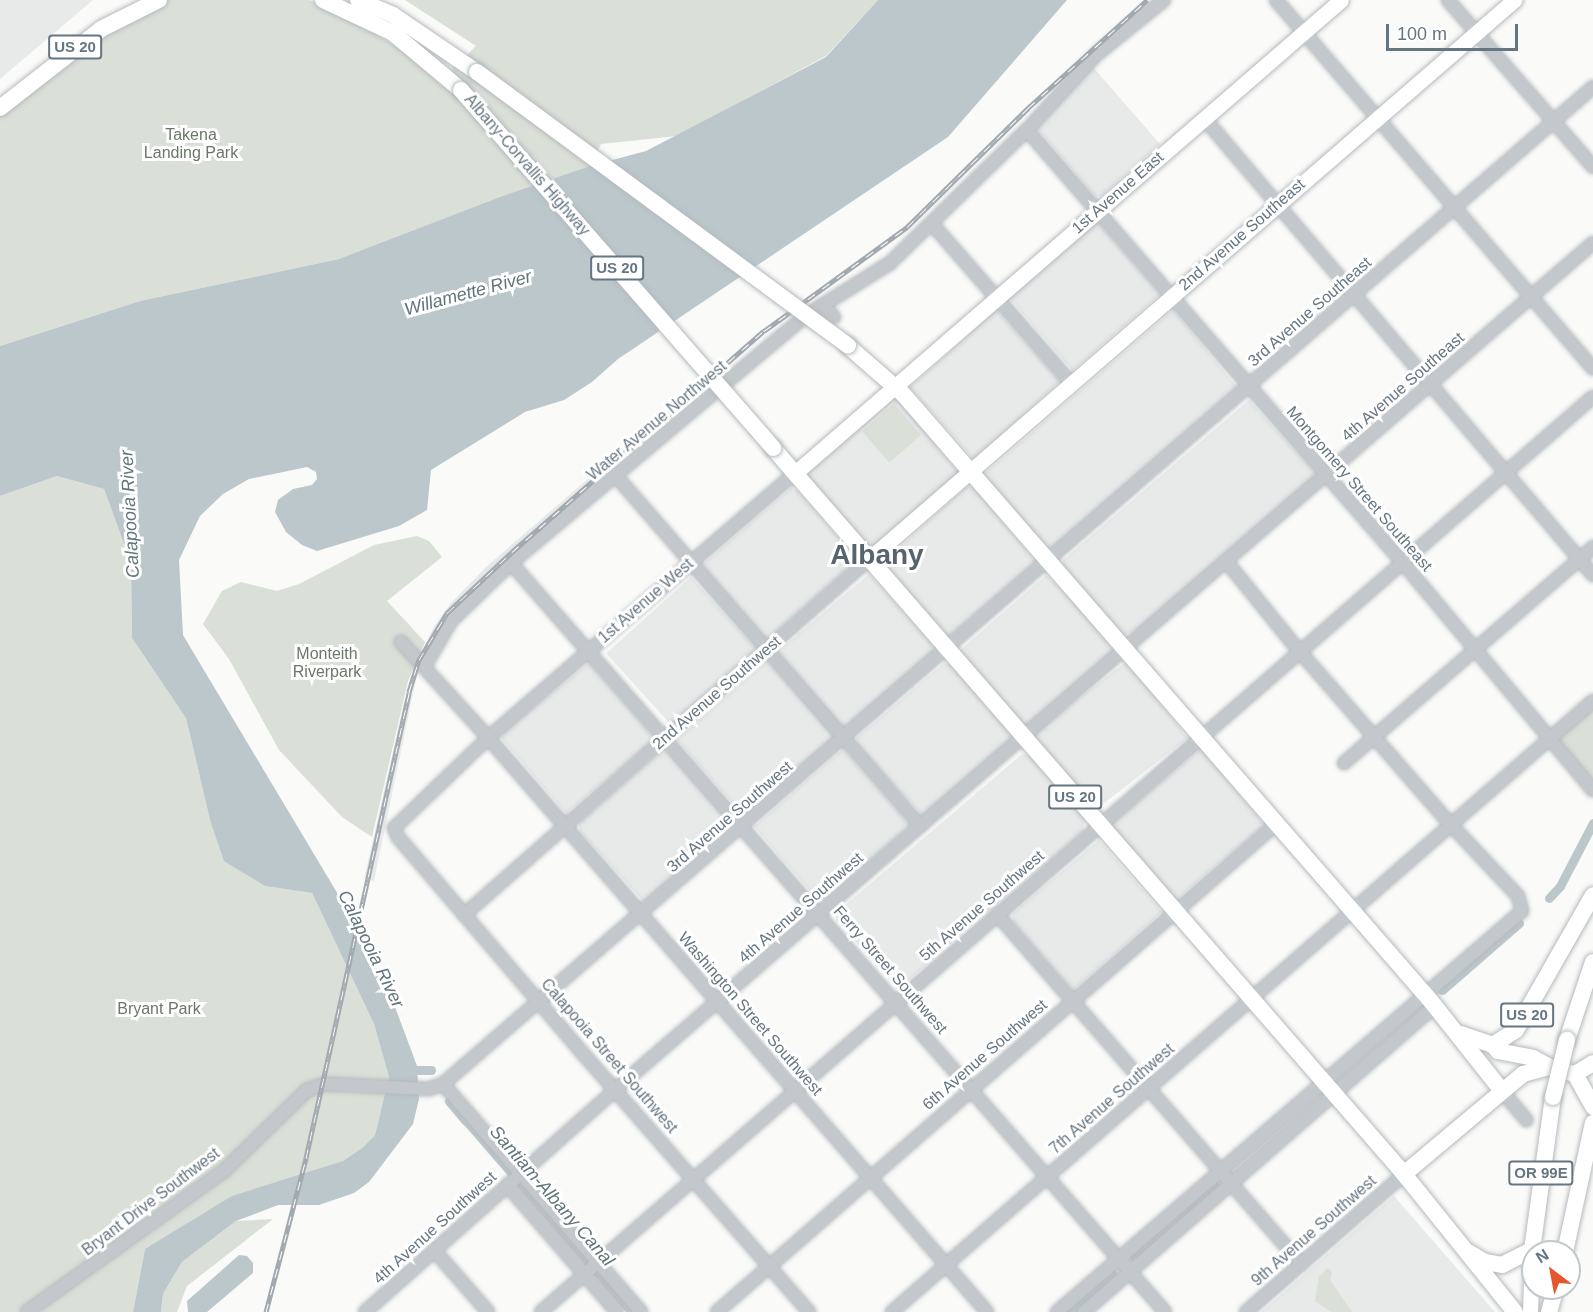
<!DOCTYPE html>
<style>
body{margin:0}
#map{position:relative;width:1593px;height:1312px;overflow:hidden;background:#fafaf8;font-family:Arial,sans-serif}
div>[style]{position:absolute}
.built>*{inset:0;background:#e8e9e9;transform-origin:0 0}
.green>*{inset:0;background:#dadfd7;transform-origin:0 0}
.water>*{inset:0;background:#bbc7cb}
.canal>*{height:9px;margin:-4.5px;padding:0 4.5px;transform-origin:4.5px;border-radius:4.5px;background:#bbc7cb}
.roads{filter:drop-shadow(0 0 2px #b5babe) drop-shadow(0 0 2px #b5babe)}
.minor>*{height:12px;margin:-6px;padding:0 6px;transform-origin:6px;border-radius:6px;background:#c3c8cc}
.major>*{height:15px;margin:-7.5px;padding:0 7.5px;transform-origin:7.5px;border-radius:7.5px;background:#fff}
.highway>*{height:16px;margin:-8px;padding:0 8px;transform-origin:8px;border-radius:8px;background:#fff}
.rail>*{height:5px;margin-top:-2.5px;transform-origin:0;background:repeating-linear-gradient(90deg,#fff 0 9px,#a2aab0 0 18px);box-sizing:border-box;border-block:2px solid #a2aab0}
.bridges{filter:drop-shadow(0 0 2px #b4b9bd) drop-shadow(0 0 2px #b4b9bd)}
.highway-bridge>*{height:16px;margin:-8px;padding:0 8px;transform-origin:8px;border-radius:8px;background:#fff}
span{translate:-50% -50%;white-space:nowrap;text-align:center;line-height:1.15;-webkit-text-stroke:6px #fff;paint-order:stroke}
.shield-label span{padding:2px 4px;background:#fff;border:2px solid;border-radius:4px;-webkit-text-stroke-width:0}
.shield-label{font-size:15px;color:#657683;font-weight:700}
.park-label{font-size:16px;color:#687a64}
.street-label{font-size:16px;color:#657683}
.water-label{font-size:18px;color:#60757c;font-style:italic}
.town-label{font-size:28px;color:#57646e;font-weight:700}
.north{position:absolute;left:1521px;top:1240px;width:60px;height:60px;box-sizing:border-box;background:#fff;border:2px solid #c1c8cd;border-radius:50%;rotate:328deg;font-size:16px;font-weight:700;line-height:24px;text-align:center;color:#657683}
.north::after{content:'';display:block;margin:auto;width:21px;height:27px;background:#e4572e;clip-path:polygon(50% 0,100% 100%,50% 72%,0 100%)}
.scale{position:absolute;left:1386px;top:24px;width:132px;height:27px;box-sizing:border-box;border:3px solid #657683;border-top:0;padding-left:8px;font-size:18px;line-height:21px;white-space:nowrap;color:#657683;-webkit-text-stroke:4px #fff;paint-order:stroke}
</style>
<div id="map">
<div class="built">
<i style="clip-path:polygon(0 0,93px 0,0 79px)"></i>
<i style="clip-path:polygon(1092px 66px,1160px 144px,1101px 196px,1095px 196px,1035px 126px)"></i>
<i style="left:1097px;top:222px;width:96px;height:116px;rotate:49deg"></i>
<i style="left:996px;top:310px;width:96px;height:116px;rotate:48deg"></i>
<i style="clip-path:polygon(1173px 310px,1237px 387px,1055px 547px,1047px 548px,984px 474px)"></i>
<i style="clip-path:polygon(693px 388px,698px 393px,495px 569px,442px 625px,416px 679px,374px 881px,364px 879px,409px 681px,433px 629px,451px 603px,487px 566px)"></i>
<i style="clip-path:polygon(892px 398px,897px 398px,959px 473px,870px 549px,806px 474px)"></i>
<i style="clip-path:polygon(1249px 400px,1314px 472px,1313px 478px,1141px 627px,1123px 636px,1063px 566px,1063px 560px)"></i>
<i style="clip-path:polygon(966px 487px,973px 487px,1036px 562px,948px 637px,883px 562px)"></i>
<i style="clip-path:polygon(791px 488px,798px 491px,857px 560px,766px 639px,702px 565px)"></i>
<i style="clip-path:polygon(869px 574px,933px 645px,933px 652px,843px 729px,777px 652px)"></i>
<i style="clip-path:polygon(1046px 575px,1077px 605px,1111px 646px,1112px 652px,1024px 728px,959px 651px)"></i>
<i style="left:691px;top:577px;width:96px;height:114px;rotate:48deg"></i>
<i style="clip-path:polygon(767px 661px,833px 733px,834px 740px,744px 816px,677px 740px)"></i>
<i style="left:1127px;top:661px;width:98px;height:122px;rotate:52deg"></i>
<i style="clip-path:polygon(589px 663px,655px 739px,566px 813px,501px 738px,505px 731px)"></i>
<i style="clip-path:polygon(944px 663px,950px 664px,1012px 735px,1011px 740px,924px 817px,858px 746px,856px 738px)"></i>
<i style="clip-path:polygon(664px 749px,731px 821px,733px 828px,644px 902px,580px 831px,579px 824px)"></i>
<i style="left:843px;top:749px;width:101px;height:118px;rotate:49deg"></i>
<i style="left:1201px;top:749px;width:99px;height:118px;rotate:50deg"></i>
<i style="clip-path:polygon(1022px 754px,1030px 756px,1085px 820px,1083px 831px,898px 989px,836px 920px,836px 913px)"></i>
<i style="clip-path:polygon(1099px 840px,1162px 912px,1073px 990px,1013px 921px,1012px 914px)"></i>
<i style="clip-path:polygon(1394px 1196px,1495px 1312px,1261px 1312px)"></i>
</div>
<div class="green">
<i style="clip-path:polygon(166px 0,309px 0,331px 7px,445px 76px,476px 46px,405px 0,878px 0,826px 56px,677px 136px,601px 144px,590px 166px,339px 259px,140px 301px,0 346px,0 108px,79px 43px)"></i>
<i style="left:894px;top:404px;width:41px;height:42px;rotate:49deg"></i>
<i style="clip-path:polygon(57px 476px,104px 489px,131px 563px,132px 638px,186px 718px,210px 820px,265px 886px,312px 893px,374px 1024px,389px 1077px,375px 1135px,362px 1148px,343px 1161px,145px 1249px,133px 1312px,0 1312px,0 496px)"></i>
<i style="clip-path:polygon(417px 536px,429px 541px,442px 557px,387px 601px,425px 642px,408px 681px,372px 837px,342px 817px,279px 750px,229px 659px,203px 624px,222px 591px,241px 582px,277px 591px,299px 584px,374px 545px)"></i>
<i style="clip-path:polygon(1593px 701px,1593px 790px,1549px 740px)"></i>
<i style="clip-path:polygon(273px 1219px,187px 1286px,177px 1312px,161px 1312px,163px 1294px,182px 1262px,236px 1221px)"></i>
<i style="clip-path:polygon(1328px 1268px,1332px 1272px,1330px 1280px,1352px 1312px,1331px 1312px,1315px 1301px,1319px 1276px)"></i>
</div>
<div class="water">
<i style="clip-path:polygon(878px 0,1067px 0,948px 137px,618px 359px,592px 382px,564px 400px,525px 412px,431px 470px,427px 510px,399px 526px,317px 551px,302px 545px,286px 532px,275px 512px,278px 500px,293px 489px,312px 485px,317px 479px,316px 472px,307px 467px,249px 479px,223px 494px,200px 516px,179px 560px,183px 635px,339px 896px,388px 988px,417px 1066px,419px 1099px,413px 1124px,369px 1182px,354px 1193px,319px 1205px,278px 1205px,236px 1221px,182px 1262px,163px 1294px,161px 1312px,133px 1312px,145px 1249px,232px 1196px,343px 1161px,362px 1148px,375px 1135px,389px 1077px,374px 1024px,312px 893px,265px 886px,224px 861px,210px 820px,186px 718px,132px 638px,131px 563px,104px 489px,57px 476px,0 496px,0 346px,140px 301px,339px 259px,503px 196px,590px 166px,646px 151px,826px 57px)"></i>
<i style="clip-path:polygon(461px 1111px,636px 1312px,626px 1312px,459px 1119px)"></i>
<i style="clip-path:polygon(239px 1255px,247px 1256px,253px 1263px,253px 1273px,207px 1312px,188px 1312px,187px 1301px)"></i>
</div>
<div class="canal">
<i style="left:1549px;top:898px;width:16px;rotate:-47deg"></i>
<i style="left:1560px;top:886px;width:71px;rotate:-62.4deg"></i>
<i style="left:1442px;top:990px;width:102px;rotate:-41deg"></i>
<i style="left:407px;top:1070px;width:24px"></i>
<i style="left:449px;top:1101px;width:26px;rotate:50deg"></i>
<i style="left:1134px;top:1257px;width:108px;rotate:-41.2deg"></i>
<i style="left:1070px;top:1312px;width:57px;rotate:-41.5deg"></i>
</div>
<div class="roads">
<div class="minor">
<i style="left:1276px;top:0;width:486px;rotate:49.3deg"></i>
<i style="left:1448px;top:0;width:221px;rotate:49deg"></i>
<i style="left:1204px;top:118px;width:600px;rotate:49.6deg"></i>
<i style="left:1027px;top:130px;width:573px;rotate:49.03deg"></i>
<i style="left:1403px;top:563px;width:296px;rotate:50.1deg"></i>
<i style="left:933px;top:225px;width:210px;rotate:48.9deg"></i>
<i style="left:822px;top:305px;width:17px;rotate:45deg"></i>
<i style="left:795px;top:473px;width:406px;rotate:139.2deg"></i>
<i style="left:488px;top:738px;width:130px;rotate:136.2deg"></i>
<i style="left:394px;top:828px;width:10px;rotate:66deg"></i>
<i style="left:398px;top:837px;width:277px;rotate:49.5deg"></i>
<i style="left:578px;top:1048px;width:351px;rotate:48.8deg"></i>
<i style="left:616px;top:476px;width:464px;rotate:49deg"></i>
<i style="left:511px;top:563px;width:994px;rotate:48.87deg"></i>
<i style="left:401px;top:642px;width:123px;rotate:47.6deg"></i>
<i style="left:484px;top:733px;width:767px;rotate:49.02deg"></i>
<i style="left:425px;top:666px;width:52px;rotate:-60deg"></i>
<i style="left:451px;top:621px;width:83px;rotate:-44deg"></i>
<i style="left:511px;top:563px;width:383px;rotate:-40deg"></i>
<i style="left:804px;top:317px;width:102px;rotate:-32.1deg"></i>
<i style="left:890px;top:263px;width:191px;rotate:-44.2deg"></i>
<i style="left:1027px;top:130px;width:103px;rotate:-47.4deg"></i>
<i style="left:1097px;top:54px;width:86px;rotate:-38.9deg"></i>
<i style="left:1344px;top:763px;width:330px;rotate:-40.9deg"></i>
<i style="left:997px;top:914px;width:464px;rotate:49deg"></i>
<i style="left:464px;top:915px;width:539px;rotate:-41.32deg"></i>
<i style="left:443px;top:1084px;width:302px;rotate:49deg"></i>
<i style="left:1502px;top:1091px;width:38px;rotate:50deg"></i>
<i style="left:507px;top:1185px;width:168px;rotate:49.1deg"></i>
<i style="left:434px;top:1250px;width:82px;rotate:48.9deg"></i>
<i style="left:27px;top:1312px;width:242px;rotate:-35.6deg"></i>
<i style="left:224px;top:1171px;width:116px;rotate:-44.3deg"></i>
<i style="left:307px;top:1090px;width:19px;rotate:-18deg"></i>
<i style="left:325px;top:1084px;width:104px;rotate:2.8deg"></i>
<i style="left:429px;top:1089px;width:15px;rotate:-20deg"></i>
<i style="left:443px;top:1084px;width:1522px;rotate:-40.92deg"></i>
<i style="left:365px;top:1312px;width:336px;rotate:-41.6deg"></i>
<i style="left:616px;top:1089px;width:1292px;rotate:-40.89deg"></i>
<i style="left:541px;top:1312px;width:1394px;rotate:-41.02deg"></i>
<i style="left:717px;top:1312px;width:742px;rotate:-41.12deg"></i>
<i style="left:892px;top:1312px;width:930px;rotate:-41.08deg"></i>
<i style="left:1057px;top:1312px;width:614px;rotate:-40.77deg"></i>
<i style="left:1522px;top:911px;width:16px;rotate:-105deg"></i>
<i style="left:1518px;top:896px;width:98px;rotate:-133.3deg"></i>
<i style="left:1451px;top:825px;width:231px;rotate:-131.1deg"></i>
<i style="left:1299px;top:651px;width:114px;rotate:-129deg"></i>
<i style="left:1084px;top:1312px;width:466px;rotate:-41.1deg"></i>
<i style="left:1246px;top:1312px;width:210px;rotate:-41.1deg"></i>
</div>
<div class="major">
<i style="left:795px;top:473px;width:722px;rotate:-40.9deg"></i>
<i style="left:869px;top:559px;width:854px;rotate:-40.91deg"></i>
<i style="left:1530px;top:1312px;width:62px;rotate:-88.2deg"></i>
</div>
<div class="highway">
<i style="left:323px;top:0;width:77px;rotate:25.2deg"></i>
<i style="left:393px;top:33px;width:89px;rotate:40deg"></i>
<i style="left:358px;top:0;width:38px;rotate:23deg"></i>
<i style="left:393px;top:15px;width:102px;rotate:34.2deg"></i>
<i style="left:0;top:108px;width:128px;rotate:-38deg"></i>
<i style="left:101px;top:29px;width:65px;rotate:-26.6deg"></i>
<i style="left:848px;top:346px;width:73px;rotate:41.1deg"></i>
<i style="left:903px;top:394px;width:803px;rotate:48.99deg"></i>
<i style="left:1430px;top:1000px;width:116px;rotate:51.6deg"></i>
<i style="left:773px;top:448px;width:962px;rotate:49deg"></i>
<i style="left:1404px;top:1174px;width:177px;rotate:51.2deg"></i>
<i style="left:1461px;top:1034px;width:34px;rotate:19deg"></i>
<i style="left:1493px;top:1045px;width:27px;rotate:-33deg"></i>
<i style="left:1516px;top:1030px;width:155px;rotate:-60.3deg"></i>
<i style="left:1567px;top:1040px;width:82px;rotate:-71.6deg"></i>
<i style="left:1493px;top:1045px;width:8px;rotate:50deg"></i>
<i style="left:1498px;top:1051px;width:36px;rotate:11deg"></i>
<i style="left:1533px;top:1058px;width:19px;rotate:28deg"></i>
<i style="left:1575px;top:1074px;width:38px;rotate:61deg"></i>
<i style="left:1404px;top:1174px;width:155px;rotate:-40deg"></i>
<i style="left:1523px;top:1074px;width:28px;rotate:-15deg"></i>
<i style="left:1550px;top:1067px;width:26px;rotate:16deg"></i>
<i style="left:1575px;top:1074px;width:21px;rotate:-31deg"></i>
<i style="left:1565px;top:1252px;width:132px;rotate:-77.8deg"></i>
<i style="left:1470px;top:1253px;width:17px;rotate:31deg"></i>
<i style="left:1485px;top:1262px;width:17px;rotate:10deg"></i>
<i style="left:1502px;top:1265px;width:34px;rotate:-27deg"></i>
<i style="left:1532px;top:1250px;width:154px;rotate:-82.2deg"></i>
<i style="left:1549px;top:1312px;width:25px;rotate:-74deg"></i>
</div>
</div>
<div class="rail">
<i style="left:266px;top:1312px;width:159px;rotate:-75.4deg"></i>
<i style="left:306px;top:1158px;width:477px;rotate:-77.5deg"></i>
<i style="left:409px;top:692px;width:34px;rotate:-73deg"></i>
<i style="left:419px;top:660px;width:55px;rotate:-59.2deg"></i>
<i style="left:447px;top:613px;width:89px;rotate:-43.2deg"></i>
<i style="left:512px;top:552px;width:335px;rotate:-41.3deg"></i>
<i style="left:764px;top:331px;width:177px;rotate:-36deg"></i>
<i style="left:907px;top:227px;width:170px;rotate:-44.5deg"></i>
<i style="left:1028px;top:108px;width:161px;rotate:-42.2deg"></i>
</div>
<div class="bridges">
<div class="highway-bridge">
<i style="left:477px;top:72px;width:461px;rotate:36.4deg"></i>
<i style="left:461px;top:90px;width:475px;rotate:48.9deg"></i>
<i style="left:1553px;top:1097px;width:59px;rotate:-76.2deg"></i>
</div>
</div>
<div class="shield-label">
<span style="left:75px;top:47px">US 20</span>
<span style="left:617px;top:268px">US 20</span>
<span style="left:1075px;top:797px">US 20</span>
<span style="left:1527px;top:1015px">US 20</span>
<span style="left:1541px;top:1173px">OR 99E</span>
</div>
<div class="park-label">
<span style="left:191px;top:144px">Takena<br>Landing Park</span>
<span style="left:327px;top:663px">Monteith<br>Riverpark</span>
<span style="left:159px;top:1009px">Bryant Park</span>
</div>
<div class="street-label">
<span style="left:527px;top:165px;rotate:49deg">Albany-Corvallis Highway</span>
<span style="left:1118px;top:193px;rotate:-41deg">1st Avenue East</span>
<span style="left:1242px;top:235px;rotate:-41deg">2nd Avenue Southeast</span>
<span style="left:1310px;top:312px;rotate:-41deg">3rd Avenue Southeast</span>
<span style="left:1403px;top:387px;rotate:-41deg">4th Avenue Southeast</span>
<span style="left:657px;top:421px;rotate:-40deg">Water Avenue Northwest</span>
<span style="left:1359px;top:489px;rotate:49deg">Montgomery Street Southeast</span>
<span style="left:646px;top:601px;rotate:-41deg">1st Avenue West</span>
<span style="left:717px;top:693px;rotate:-41deg">2nd Avenue Southwest</span>
<span style="left:730px;top:817px;rotate:-41deg">3rd Avenue Southwest</span>
<span style="left:982px;top:906px;rotate:-41deg">5th Avenue Southwest</span>
<span style="left:801px;top:908px;rotate:-41deg">4th Avenue Southwest</span>
<span style="left:890px;top:970px;rotate:49deg">Ferry Street Southwest</span>
<span style="left:750px;top:1014px;rotate:49deg">Washington Street Southwest</span>
<span style="left:985px;top:1055px;rotate:-41deg">6th Avenue Southwest</span>
<span style="left:609px;top:1056px;rotate:49deg">Calapooia Street Southwest</span>
<span style="left:1112px;top:1099px;rotate:-41deg">7th Avenue Southwest</span>
<span style="left:151px;top:1202px;rotate:-37deg">Bryant Drive Southwest</span>
<span style="left:435px;top:1228px;rotate:-42deg">4th Avenue Southwest</span>
<span style="left:1314px;top:1231px;rotate:-41deg">9th Avenue Southwest</span>
</div>
<div class="water-label">
<span style="left:468px;top:293px;rotate:-15deg">Willamette River</span>
<span style="left:130px;top:514px;rotate:-93deg">Calapooia River</span>
<span style="left:371px;top:949px;rotate:64deg">Calapooia River</span>
<span style="left:552px;top:1196px;rotate:49deg">Santiam-Albany Canal</span>
</div>
<div class="town-label">
<span style="left:877px;top:555px">Albany</span>
</div>
<div class="north">N</div>
<div class="scale">100 m</div>
</div>
